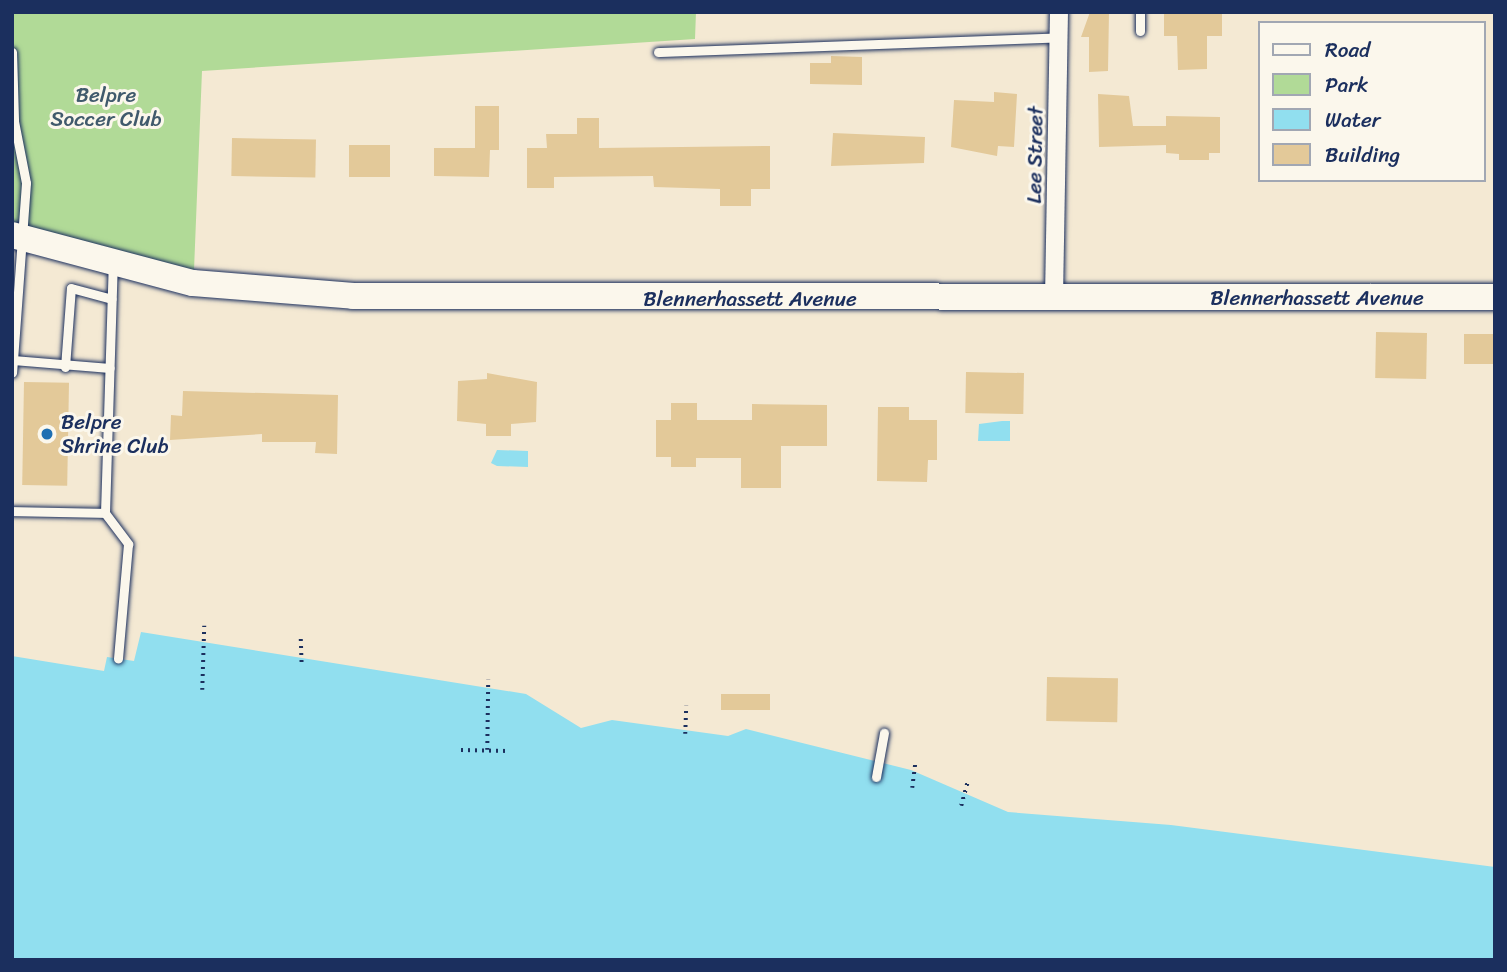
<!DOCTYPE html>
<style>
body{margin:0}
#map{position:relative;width:1507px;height:972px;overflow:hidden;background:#f4e9d3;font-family:Sriracha,sans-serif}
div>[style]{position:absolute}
.green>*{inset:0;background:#b1da97}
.water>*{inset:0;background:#91dfef}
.building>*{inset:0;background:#e3c999;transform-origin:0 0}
.path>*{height:3.5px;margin-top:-1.75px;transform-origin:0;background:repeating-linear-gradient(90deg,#1b2f5e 0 2px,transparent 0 7px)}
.roads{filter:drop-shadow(0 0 2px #1b2f5e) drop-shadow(0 0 2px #1b2f5e)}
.lane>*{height:9px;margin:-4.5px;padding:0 4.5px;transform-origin:4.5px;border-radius:4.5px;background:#fbf7ec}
.street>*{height:18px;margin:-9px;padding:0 9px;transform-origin:9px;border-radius:9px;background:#fbf7ec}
.secondary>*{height:26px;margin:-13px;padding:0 13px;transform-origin:13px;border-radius:13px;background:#fbf7ec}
.dots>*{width:19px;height:19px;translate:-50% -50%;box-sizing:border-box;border:4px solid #fbf7ec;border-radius:50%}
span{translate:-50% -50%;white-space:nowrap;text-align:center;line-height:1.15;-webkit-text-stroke:6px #fbf7ec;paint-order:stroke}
.park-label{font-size:21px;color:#405a6c}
.street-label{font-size:21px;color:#1b2f5e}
.poi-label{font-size:21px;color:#1b2f5e}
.left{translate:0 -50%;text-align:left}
.frame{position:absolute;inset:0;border:14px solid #1b2f5e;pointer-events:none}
.legend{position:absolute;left:1258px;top:21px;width:228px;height:161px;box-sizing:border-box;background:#fbf7ec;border:2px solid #a1a7b3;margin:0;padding:9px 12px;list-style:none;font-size:21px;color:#1b2f5e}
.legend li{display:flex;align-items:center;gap:14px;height:35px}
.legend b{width:35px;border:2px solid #a1a7b3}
</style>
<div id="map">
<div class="green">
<i style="clip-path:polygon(12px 12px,696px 12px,695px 39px,202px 71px,194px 270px,12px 225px)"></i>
</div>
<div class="water">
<i style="clip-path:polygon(1002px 421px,1010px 421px,1010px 441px,978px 441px,979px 424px)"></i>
<i style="clip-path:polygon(497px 450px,528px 451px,528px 467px,497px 466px,491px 463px)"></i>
<i style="clip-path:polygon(141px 632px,526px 694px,581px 728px,612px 720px,728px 736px,746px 729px,911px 770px,1008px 812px,1171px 825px,1495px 867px,1495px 960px,12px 960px,12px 656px,104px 671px,107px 657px,134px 661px)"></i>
</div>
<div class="building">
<i style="clip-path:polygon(1090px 12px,1109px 12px,1108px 71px,1089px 72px,1089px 37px,1081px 37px)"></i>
<i style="clip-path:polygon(1164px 12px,1222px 12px,1222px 36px,1207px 36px,1207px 69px,1178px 70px,1177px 36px,1164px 36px)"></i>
<i style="clip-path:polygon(831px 56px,862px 57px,862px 85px,810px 84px,810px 63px,831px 63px)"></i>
<i style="clip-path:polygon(994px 92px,1017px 94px,1014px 147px,998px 146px,997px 156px,951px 147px,954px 100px,994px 102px)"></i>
<i style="clip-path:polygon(1098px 94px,1129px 96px,1133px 126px,1166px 126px,1166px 116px,1220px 117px,1220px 153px,1209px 153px,1209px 160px,1179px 160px,1179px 154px,1166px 153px,1166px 145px,1099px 147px)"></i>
<i style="clip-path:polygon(475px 106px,499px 106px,499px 150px,490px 150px,489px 177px,434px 176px,434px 148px,475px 148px)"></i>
<i style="clip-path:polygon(577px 118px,599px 118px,599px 148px,770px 146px,770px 189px,751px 189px,751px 206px,720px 206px,720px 189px,654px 187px,653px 176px,554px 177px,554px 188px,527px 188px,527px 148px,547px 148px,546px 134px,577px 134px)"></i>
<i style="clip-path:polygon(833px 133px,925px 137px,924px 163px,831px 166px)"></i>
<i style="left:232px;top:138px;width:84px;height:38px;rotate:1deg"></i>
<i style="left:349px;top:145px;width:41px;height:32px"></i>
<i style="left:1376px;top:332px;width:51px;height:46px;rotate:1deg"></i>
<i style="left:1464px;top:334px;width:31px;height:30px"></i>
<i style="left:966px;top:372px;width:58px;height:41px;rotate:1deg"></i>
<i style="clip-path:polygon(487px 373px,537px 382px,536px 422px,511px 424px,511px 436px,486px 436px,486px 424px,457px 421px,458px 381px,487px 379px)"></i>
<i style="left:24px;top:382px;width:45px;height:103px;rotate:1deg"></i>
<i style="clip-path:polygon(183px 391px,338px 395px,337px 454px,315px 453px,316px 442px,262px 442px,262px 434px,170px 440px,171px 415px,182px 416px)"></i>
<i style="clip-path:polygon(671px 403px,697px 403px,697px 420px,752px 420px,752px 404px,827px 405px,827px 446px,781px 446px,781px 488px,741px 488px,741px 458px,696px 458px,696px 467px,671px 467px,671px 457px,656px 457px,656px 420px,671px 420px)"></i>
<i style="clip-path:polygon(878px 407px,909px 407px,909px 420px,937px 420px,937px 460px,928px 460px,927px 482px,877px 481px)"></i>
<i style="left:1047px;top:677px;width:71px;height:44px;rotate:1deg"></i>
<i style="left:770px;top:694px;width:16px;height:49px;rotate:90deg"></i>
</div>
<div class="path">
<i style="left:301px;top:639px;width:26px;rotate:88deg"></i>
<i style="left:202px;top:690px;width:64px;rotate:-88.2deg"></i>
<i style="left:685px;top:734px;width:28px;rotate:-88deg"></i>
<i style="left:461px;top:750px;width:47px;rotate:1.2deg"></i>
<i style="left:487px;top:750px;width:70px;rotate:-89.2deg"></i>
<i style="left:912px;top:788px;width:24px;rotate:-83deg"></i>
<i style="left:961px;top:806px;width:24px;rotate:-75deg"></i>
</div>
<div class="roads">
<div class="lane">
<i style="left:1140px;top:31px;width:19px;rotate:-90deg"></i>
<i style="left:12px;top:52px;width:69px;rotate:88.3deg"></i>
<i style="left:14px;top:121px;width:63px;rotate:79deg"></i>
<i style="left:26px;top:183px;width:190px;rotate:94.2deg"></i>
<i style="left:658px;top:52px;width:400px;rotate:-2.1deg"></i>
<i style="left:13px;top:360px;width:97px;rotate:4.7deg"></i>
<i style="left:65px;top:367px;width:79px;rotate:-85.7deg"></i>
<i style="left:71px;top:288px;width:42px;rotate:15deg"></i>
<i style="left:12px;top:511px;width:93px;rotate:1.2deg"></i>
<i style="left:105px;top:513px;width:248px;rotate:-88.2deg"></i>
<i style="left:105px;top:513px;width:39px;rotate:53deg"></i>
<i style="left:128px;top:544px;width:115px;rotate:95deg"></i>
<i style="left:876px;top:777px;width:45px;rotate:-79.7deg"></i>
</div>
<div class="street">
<i style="left:1054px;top:298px;width:286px;rotate:-89deg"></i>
</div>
<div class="secondary">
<i style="left:12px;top:235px;width:187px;rotate:14.9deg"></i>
<i style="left:193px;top:283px;width:161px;rotate:4.6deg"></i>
<i style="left:353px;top:296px;width:1142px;rotate:0.05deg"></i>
</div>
</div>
<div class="dots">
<i style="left:47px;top:434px;background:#1f6fb2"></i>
</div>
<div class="park-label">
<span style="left:106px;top:107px">Belpre<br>Soccer Club</span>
</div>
<div class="street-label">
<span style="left:1035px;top:155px;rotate:-89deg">Lee Street</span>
<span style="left:1317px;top:298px">Blennerhassett Avenue</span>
<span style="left:750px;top:299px">Blennerhassett Avenue</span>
</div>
<div class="poi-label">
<span class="left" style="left:61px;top:434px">Belpre<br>Shrine Club</span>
</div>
<div class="frame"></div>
<ul class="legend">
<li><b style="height:9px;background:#fbf7ec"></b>Road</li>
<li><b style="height:19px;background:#b1da97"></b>Park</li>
<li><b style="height:19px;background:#91dfef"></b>Water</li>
<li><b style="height:19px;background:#e3c999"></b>Building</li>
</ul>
</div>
